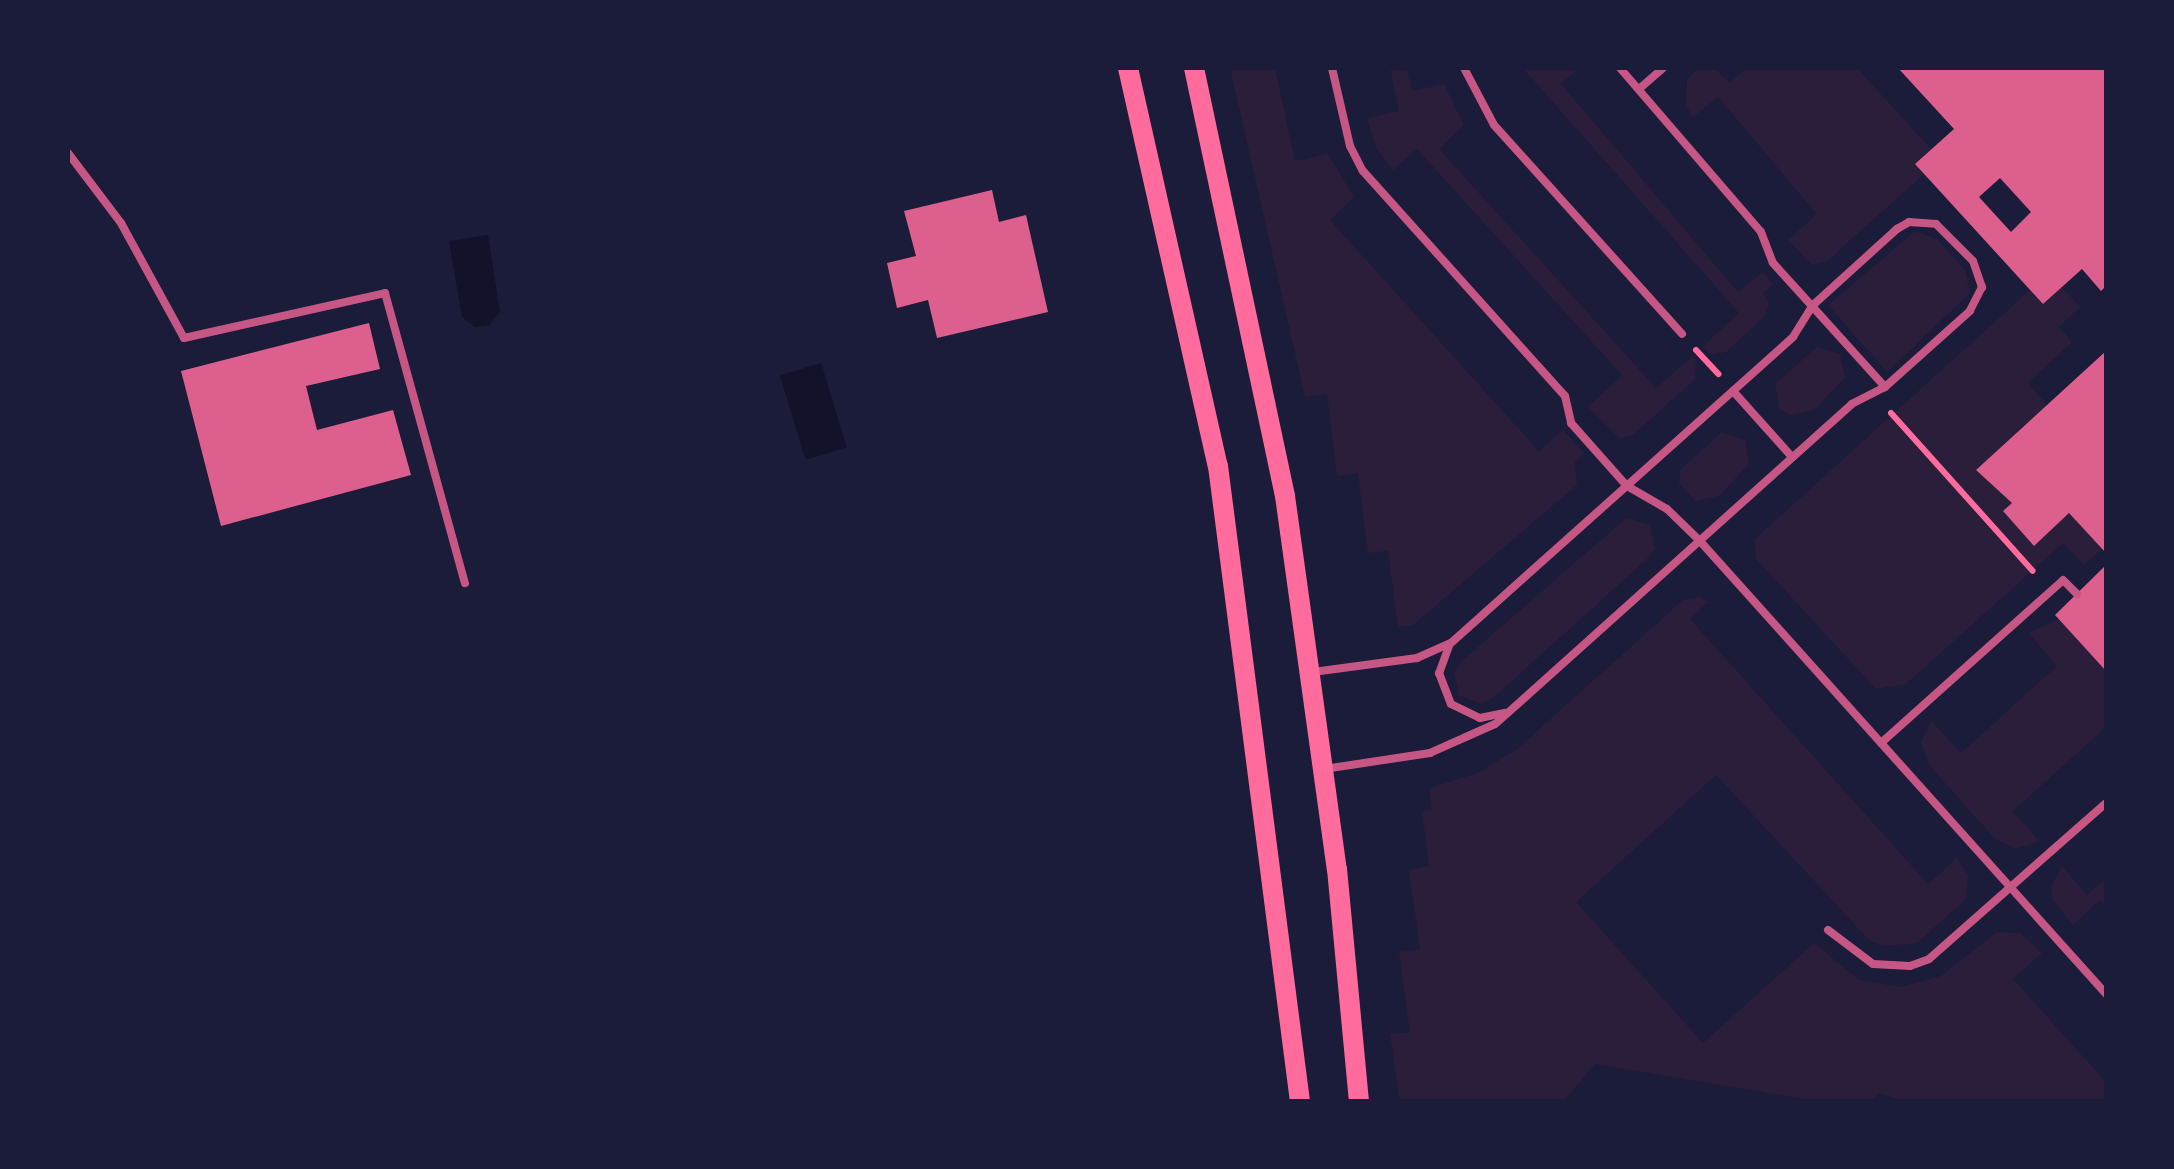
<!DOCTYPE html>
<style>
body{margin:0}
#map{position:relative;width:2174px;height:1169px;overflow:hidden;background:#1b1b3a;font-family:Figtree,sans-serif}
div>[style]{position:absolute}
.green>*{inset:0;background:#2a1e3b}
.water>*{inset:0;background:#12122b;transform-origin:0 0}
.building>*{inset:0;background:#dd5f8e}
.path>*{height:6px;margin:-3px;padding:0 3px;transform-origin:3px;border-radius:3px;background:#ff6b9d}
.service>*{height:8px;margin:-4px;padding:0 4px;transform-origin:4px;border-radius:4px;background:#c65784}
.secondary>*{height:20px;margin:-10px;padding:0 10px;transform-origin:10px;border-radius:10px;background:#ff6b9d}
span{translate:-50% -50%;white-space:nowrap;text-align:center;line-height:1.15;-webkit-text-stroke:10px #1b1b3a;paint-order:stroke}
.frame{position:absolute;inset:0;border:70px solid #1b1b3a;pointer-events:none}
</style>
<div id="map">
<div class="green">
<i style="clip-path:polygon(1230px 68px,1275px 68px,1295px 161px,1328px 154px,1354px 197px,1330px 220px,1539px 451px,1563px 430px,1584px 453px,1575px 462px,1577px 485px,1413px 625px,1398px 627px,1388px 551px,1368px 553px,1358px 473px,1337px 476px,1327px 394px,1305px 397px)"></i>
<i style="clip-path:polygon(1390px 68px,1407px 68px,1412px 91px,1444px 84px,1464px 125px,1439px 149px,1656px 388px,1693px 356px,1696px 360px,1695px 379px,1632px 436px,1619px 438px,1588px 407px,1622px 375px,1417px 149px,1393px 170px,1376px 148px,1367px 118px,1399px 111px)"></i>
<i style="clip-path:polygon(1523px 68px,1579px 68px,1561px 84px,1738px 292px,1763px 272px,1773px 284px,1763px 293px,1769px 303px,1765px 316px,1726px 352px,1712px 355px,1702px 347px,1739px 313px)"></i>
<i style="clip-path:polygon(1698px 68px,1715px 68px,1729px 83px,1747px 68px,1857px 68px,1931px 149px,1916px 164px,1924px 174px,1826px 262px,1812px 265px,1788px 240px,1817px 214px,1718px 97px,1693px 117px,1686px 106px,1687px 80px)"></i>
<i style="clip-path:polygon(1915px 231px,1937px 239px,1965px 270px,1970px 293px,1887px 372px,1828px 305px)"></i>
<i style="clip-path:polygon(2062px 287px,2080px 307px,2059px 327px,2072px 342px,2028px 383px,2047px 405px,1976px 470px,2012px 503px,2003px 511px,2034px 545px,2069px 513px,2103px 548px,2084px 565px,2063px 543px,1906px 684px,1876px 689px,1756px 559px,1755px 539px,2030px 290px,2043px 304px)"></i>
<i style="clip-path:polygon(1817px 347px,1840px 354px,1845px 378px,1814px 410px,1791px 415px,1779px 408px,1775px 384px)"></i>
<i style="clip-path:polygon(1722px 432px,1745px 440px,1749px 464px,1719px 496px,1695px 501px,1679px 483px,1680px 470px)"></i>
<i style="clip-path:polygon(1626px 518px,1650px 525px,1655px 549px,1647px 559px,1493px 698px,1482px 704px,1459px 696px,1454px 672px,1461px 662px)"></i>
<i style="clip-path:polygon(1700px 597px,1708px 602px,1690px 619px,1928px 884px,1957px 858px,1968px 875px,1967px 898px,1917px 943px,1884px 946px,1869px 940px,1716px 775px,1576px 902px,1703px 1043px,1814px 943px,1859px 980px,1901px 987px,1941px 976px,1997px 932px,2020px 933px,2042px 953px,2013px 979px,2106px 1082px,2106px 1101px,1908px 1102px,1879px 1093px,1872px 1101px,1816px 1101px,1595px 1064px,1564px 1101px,1400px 1101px,1390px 1034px,1410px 1032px,1399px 952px,1420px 949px,1409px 870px,1429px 866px,1422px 811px,1432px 810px,1429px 788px,1478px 773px,1517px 749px,1683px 600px)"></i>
<i style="clip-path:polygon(2058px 619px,2106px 671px,2106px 727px,2013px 811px,2039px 841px,2016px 849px,1995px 839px,1929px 765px,1921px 742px,1931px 721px,1961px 753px,2057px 666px,2029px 633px)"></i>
<i style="clip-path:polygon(2062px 866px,2087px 895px,2106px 878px,2106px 906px,2100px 900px,2073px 925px,2053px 900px,2051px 887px)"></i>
</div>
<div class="water">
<i style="clip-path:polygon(488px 235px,500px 312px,489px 325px,475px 327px,462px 317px,449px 241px)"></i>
<i style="left:821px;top:363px;width:88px;height:43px;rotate:73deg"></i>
</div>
<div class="building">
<i style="clip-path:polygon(evenodd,1898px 68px,2106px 68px,2106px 286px,2101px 291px,2082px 269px,2043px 304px,1915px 164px,1954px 129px,1898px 68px,2000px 178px,2031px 212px,2011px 232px,1979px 197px,2000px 178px)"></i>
<i style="clip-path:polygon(992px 190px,999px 222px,1026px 215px,1048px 312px,937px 338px,928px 300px,897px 308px,887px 263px,916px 256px,904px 211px)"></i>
<i style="clip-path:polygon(369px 323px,380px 369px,306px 386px,317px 430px,393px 410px,411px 475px,221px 526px,181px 371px)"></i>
<i style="clip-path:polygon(2106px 351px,2106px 553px,2069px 513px,2034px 546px,2003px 511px,2012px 503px,1976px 470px)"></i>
<i style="clip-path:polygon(2106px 565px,2106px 671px,2055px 615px)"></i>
</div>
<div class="path">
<i style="left:1696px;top:350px;width:33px;rotate:47deg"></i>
<i style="left:1891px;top:413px;width:212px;rotate:48.1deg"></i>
</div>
<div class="service">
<i style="left:1332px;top:68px;width:80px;rotate:77deg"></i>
<i style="left:1350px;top:146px;width:28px;rotate:63deg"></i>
<i style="left:1363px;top:171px;width:302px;rotate:48.1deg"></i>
<i style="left:1565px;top:396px;width:28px;rotate:77deg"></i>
<i style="left:1571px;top:423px;width:84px;rotate:48.4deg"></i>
<i style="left:1627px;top:486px;width:46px;rotate:29.9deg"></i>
<i style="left:1667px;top:509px;width:45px;rotate:44.1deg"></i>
<i style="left:1699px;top:540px;width:610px;rotate:48.12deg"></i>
<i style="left:1464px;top:68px;width:64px;rotate:62.2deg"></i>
<i style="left:1494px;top:125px;width:281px;rotate:48deg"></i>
<i style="left:1620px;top:68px;width:216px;rotate:49.3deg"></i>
<i style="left:1761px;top:232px;width:33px;rotate:69deg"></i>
<i style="left:1773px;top:263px;width:167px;rotate:47.9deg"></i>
<i style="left:1639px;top:89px;width:32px;rotate:-41deg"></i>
<i style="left:68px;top:153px;width:88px;rotate:52.9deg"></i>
<i style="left:121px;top:223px;width:131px;rotate:61.3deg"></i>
<i style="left:184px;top:338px;width:206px;rotate:-12.6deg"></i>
<i style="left:385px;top:293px;width:301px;rotate:74.6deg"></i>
<i style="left:1733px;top:391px;width:89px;rotate:48.2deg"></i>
<i style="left:1449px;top:646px;width:29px;rotate:110deg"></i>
<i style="left:1439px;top:673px;width:33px;rotate:69deg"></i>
<i style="left:1451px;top:704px;width:32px;rotate:26deg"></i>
<i style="left:1480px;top:718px;width:25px;rotate:-12deg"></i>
<i style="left:1313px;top:672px;width:105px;rotate:-7.7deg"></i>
<i style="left:1417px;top:658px;width:37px;rotate:-24deg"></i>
<i style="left:1451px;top:643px;width:459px;rotate:-41.8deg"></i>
<i style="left:1793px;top:337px;width:36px;rotate:-58deg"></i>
<i style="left:1812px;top:306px;width:115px;rotate:-42.2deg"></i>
<i style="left:1897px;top:229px;width:14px;rotate:-30deg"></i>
<i style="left:1909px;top:222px;width:27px;rotate:4deg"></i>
<i style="left:1936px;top:224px;width:52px;rotate:45deg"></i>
<i style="left:1973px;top:261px;width:28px;rotate:71deg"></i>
<i style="left:1982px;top:287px;width:27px;rotate:117deg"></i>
<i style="left:1970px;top:311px;width:114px;rotate:138.2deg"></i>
<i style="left:1885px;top:387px;width:37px;rotate:153deg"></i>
<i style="left:1852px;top:404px;width:479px;rotate:138.1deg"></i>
<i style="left:1495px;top:724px;width:71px;rotate:156deg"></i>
<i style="left:1430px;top:753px;width:107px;rotate:171.4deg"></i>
<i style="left:1881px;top:743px;width:244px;rotate:-41.8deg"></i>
<i style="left:2063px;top:580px;width:20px;rotate:45deg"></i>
<i style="left:1828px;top:930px;width:56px;rotate:37.1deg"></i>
<i style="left:1873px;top:964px;width:37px;rotate:3deg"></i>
<i style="left:1910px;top:966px;width:20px;rotate:-20deg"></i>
<i style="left:1929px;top:959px;width:236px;rotate:-41.4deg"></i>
</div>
<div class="secondary">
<i style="left:1128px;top:68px;width:408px;rotate:77.3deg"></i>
<i style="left:1218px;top:466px;width:641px;rotate:82.65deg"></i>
<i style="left:1194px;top:68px;width:438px;rotate:78deg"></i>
<i style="left:1285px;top:496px;width:377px;rotate:82.1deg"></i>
<i style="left:1337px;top:869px;width:234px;rotate:84.6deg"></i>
</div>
<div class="frame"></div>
</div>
